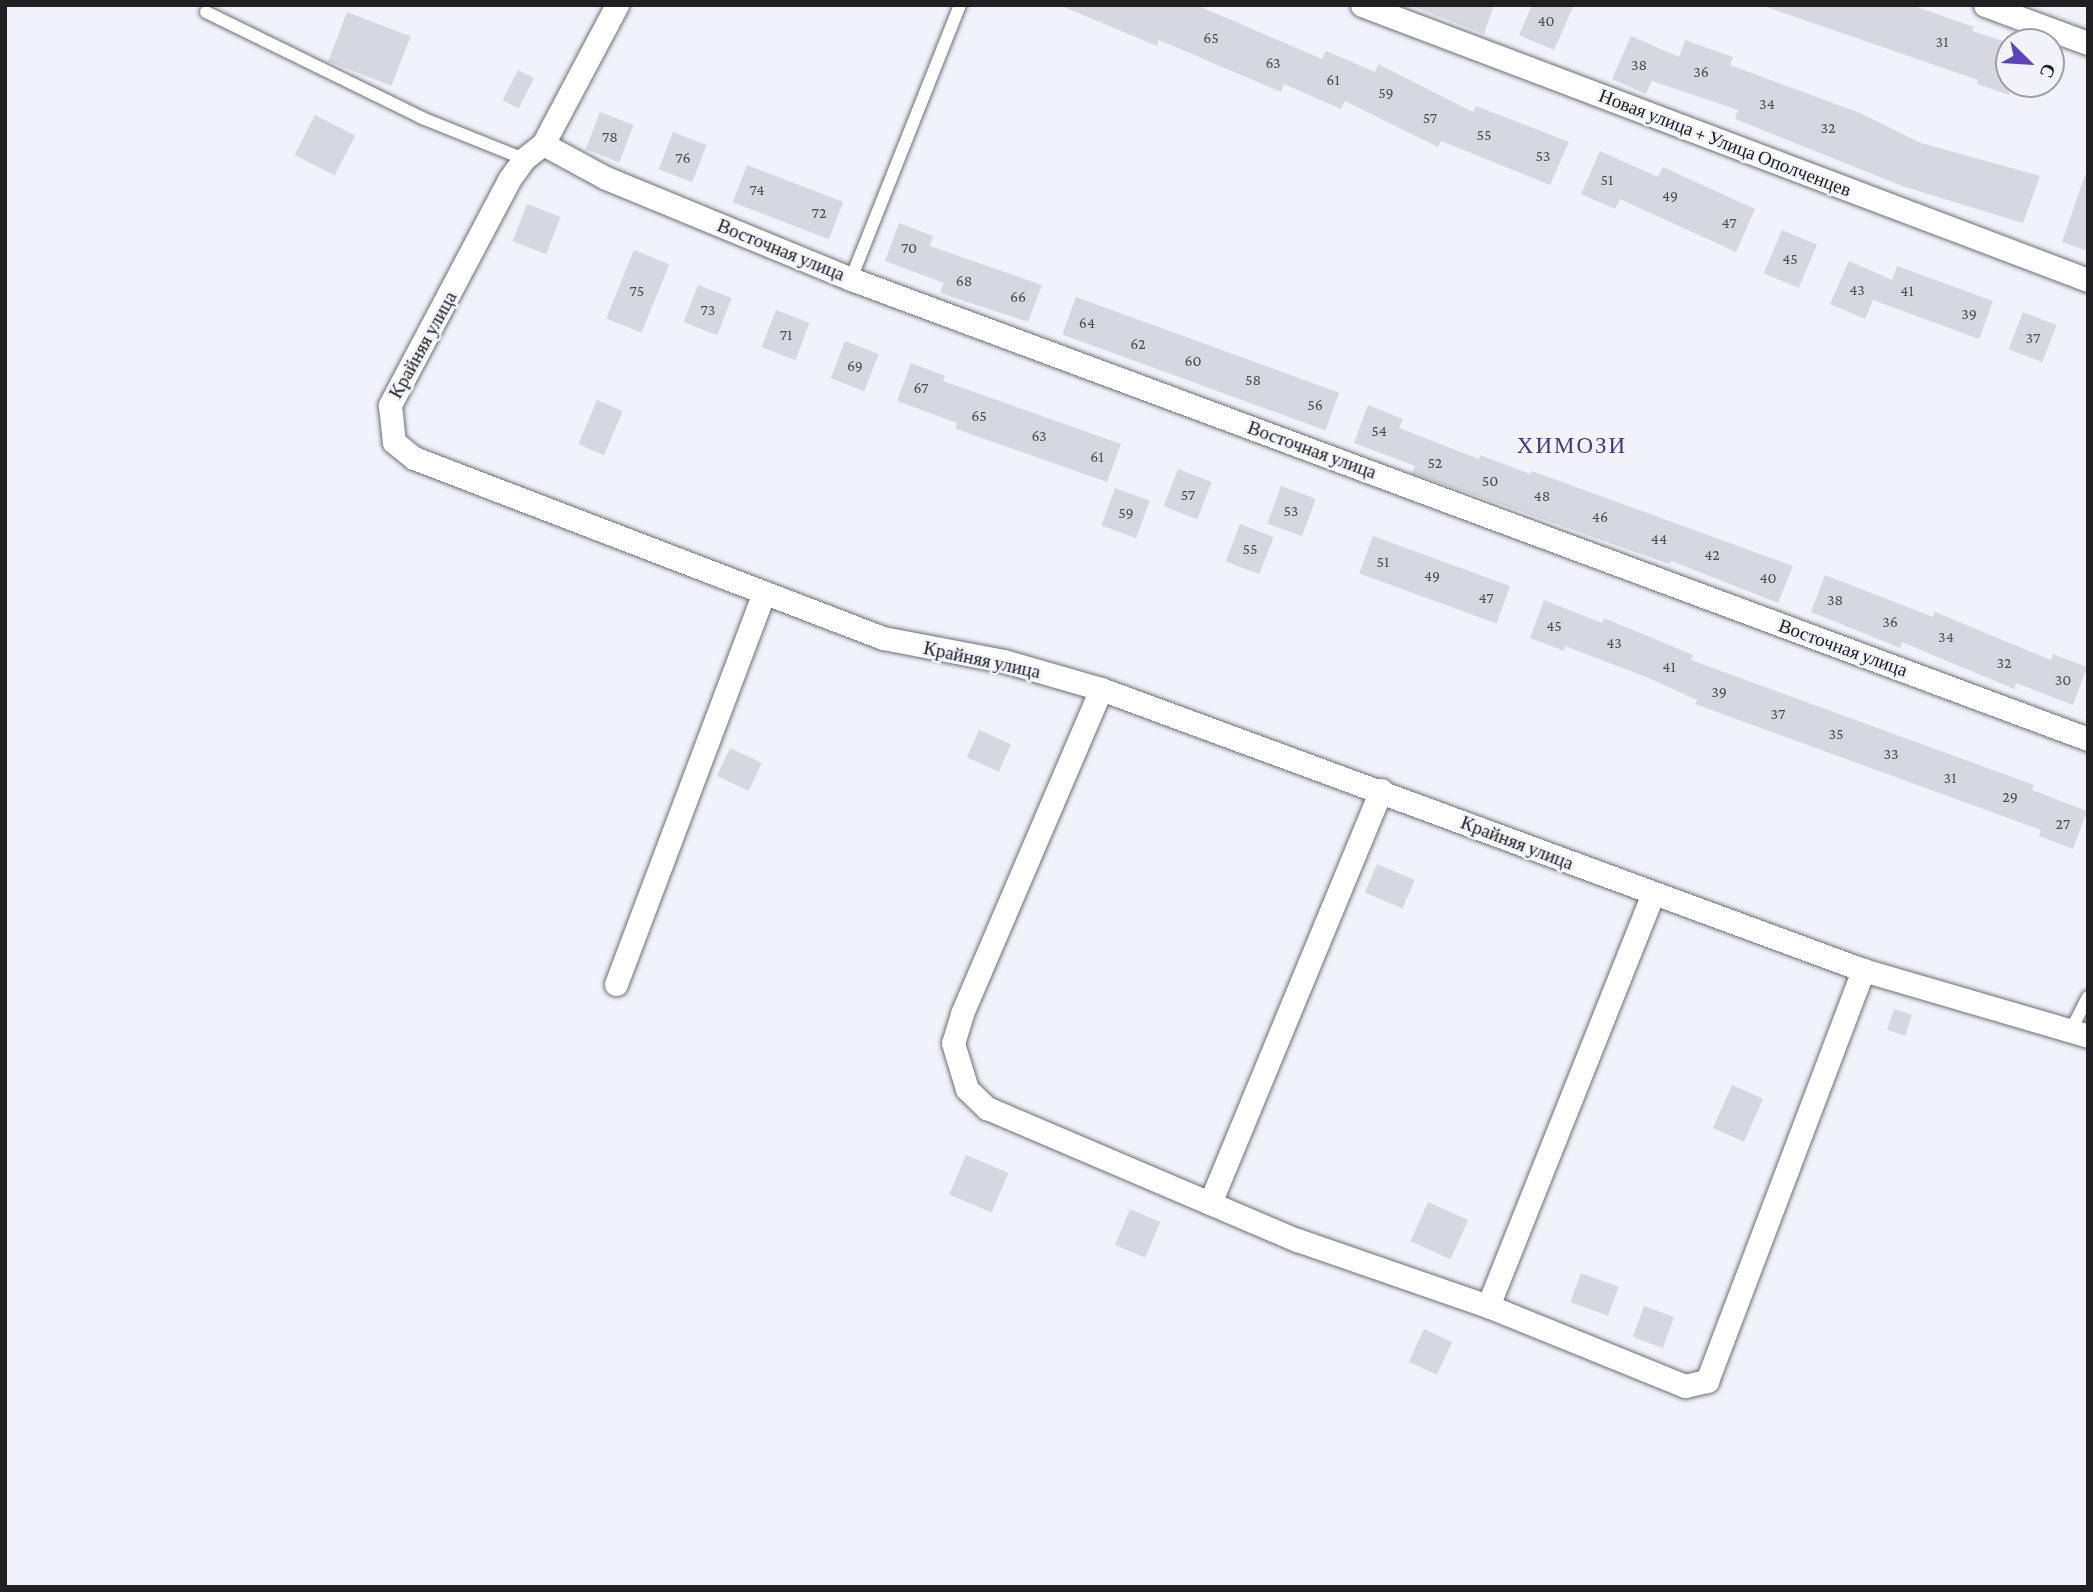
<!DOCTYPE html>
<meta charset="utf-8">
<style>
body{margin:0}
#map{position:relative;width:2093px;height:1592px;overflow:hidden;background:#f2f2fa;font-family:"Crimson Pro",serif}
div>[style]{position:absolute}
.building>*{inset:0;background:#d7d7df;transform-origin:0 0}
.roads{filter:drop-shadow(0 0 2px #6e6e76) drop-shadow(0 0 2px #6e6e76)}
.service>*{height:12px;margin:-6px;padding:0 6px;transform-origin:6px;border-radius:6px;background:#fff}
.minor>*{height:23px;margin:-11.5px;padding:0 11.5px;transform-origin:11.5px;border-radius:11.5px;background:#fff}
span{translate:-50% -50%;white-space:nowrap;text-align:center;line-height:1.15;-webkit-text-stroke:5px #f2f2fa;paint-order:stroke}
.number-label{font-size:16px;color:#4e4e52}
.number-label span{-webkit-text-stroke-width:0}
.street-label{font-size:19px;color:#202023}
.quarter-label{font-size:23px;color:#423976;letter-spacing:2px}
.frame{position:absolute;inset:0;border:7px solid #202023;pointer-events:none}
.north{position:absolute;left:1995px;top:28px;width:70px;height:70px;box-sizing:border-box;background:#f2f2fa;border:2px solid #9e9ea4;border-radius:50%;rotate:114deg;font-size:19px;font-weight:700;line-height:28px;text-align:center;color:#202023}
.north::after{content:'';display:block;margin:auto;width:24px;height:32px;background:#5d43bb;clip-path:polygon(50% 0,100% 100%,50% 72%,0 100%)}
</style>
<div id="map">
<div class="building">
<i style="clip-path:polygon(1059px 5px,1196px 5px,1322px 59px,1326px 51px,1375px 72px,1378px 64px,1473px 112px,1476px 106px,1569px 142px,1550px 185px,1441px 141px,1438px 147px,1345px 101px,1341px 109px,1284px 84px,1281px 92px,1159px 40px,1157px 46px)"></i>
<i style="clip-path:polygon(1409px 5px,1494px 5px,1484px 34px)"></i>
<i style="clip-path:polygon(1532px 5px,1574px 5px,1554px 50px,1519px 35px)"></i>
<i style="clip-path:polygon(1761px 5px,1911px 5px,1974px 27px,1972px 31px,2009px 43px,2009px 95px,1977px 84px,1978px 80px)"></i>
<i style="left:347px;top:12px;width:68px;height:53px;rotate:21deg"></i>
<i style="clip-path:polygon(1631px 36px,1679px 57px,1685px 40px,1733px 57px,1730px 65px,1860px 113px,1921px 143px,2040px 176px,2023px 223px,1902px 186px,1735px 119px,1738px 110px,1652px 81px,1646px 94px,1612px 79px)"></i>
<i style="left:518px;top:70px;width:18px;height:34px;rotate:27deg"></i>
<i style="left:600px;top:112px;width:36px;height:40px;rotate:21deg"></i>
<i style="left:315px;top:115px;width:45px;height:45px;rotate:27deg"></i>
<i style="left:673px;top:132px;width:36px;height:40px;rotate:21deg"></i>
<i style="clip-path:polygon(1600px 151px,1658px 177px,1663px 167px,1755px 209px,1736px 252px,1620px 199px,1615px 209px,1581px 194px)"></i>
<i style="left:747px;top:165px;width:103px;height:40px;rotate:21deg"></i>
<i style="clip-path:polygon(2085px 175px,2088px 175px,2088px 251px,2062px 242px)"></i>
<i style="left:527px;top:204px;width:36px;height:40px;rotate:21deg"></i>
<i style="clip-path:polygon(899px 223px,933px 236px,930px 246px,1042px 285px,1028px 322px,940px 293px,944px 283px,885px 261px)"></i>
<i style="left:1782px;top:230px;width:38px;height:47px;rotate:23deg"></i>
<i style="left:634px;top:250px;width:38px;height:74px;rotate:22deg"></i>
<i style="clip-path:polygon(1849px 261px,1892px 280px,1897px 266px,1993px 301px,1979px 339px,1873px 300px,1865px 319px,1830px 304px)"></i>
<i style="left:698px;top:285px;width:36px;height:40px;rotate:21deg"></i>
<i style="left:1076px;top:297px;width:280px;height:40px;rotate:20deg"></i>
<i style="left:776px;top:310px;width:36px;height:40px;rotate:21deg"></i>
<i style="left:2023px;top:312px;width:36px;height:40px;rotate:21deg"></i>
<i style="left:845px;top:341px;width:36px;height:40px;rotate:21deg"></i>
<i style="clip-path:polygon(911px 363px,945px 376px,943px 381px,1121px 444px,1107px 482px,956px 429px,957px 423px,897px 401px)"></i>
<i style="left:597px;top:400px;width:28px;height:48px;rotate:23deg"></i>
<i style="clip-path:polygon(1368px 405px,1403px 419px,1399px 428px,1479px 459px,1480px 455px,1530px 474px,1532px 471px,1793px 566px,1778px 603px,1671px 561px,1669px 564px,1412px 473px,1415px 466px,1354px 443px)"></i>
<i style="left:1178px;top:469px;width:36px;height:40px;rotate:21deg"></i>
<i style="left:1281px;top:486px;width:37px;height:40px;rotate:20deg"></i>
<i style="left:1115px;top:488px;width:37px;height:40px;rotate:20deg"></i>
<i style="left:1240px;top:524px;width:36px;height:40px;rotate:21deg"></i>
<i style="left:1373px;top:536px;width:146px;height:40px;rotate:20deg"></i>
<i style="clip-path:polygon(1825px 575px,1933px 617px,1935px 612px,2051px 660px,2053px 654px,2087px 667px,2073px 705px,2016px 683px,2014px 689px,1902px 642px,1900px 648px,1811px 612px)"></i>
<i style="clip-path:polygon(1544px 600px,1602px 623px,1604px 618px,1693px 655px,1691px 660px,2034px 785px,2032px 790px,2087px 811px,2073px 849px,2039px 836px,2041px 830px,1695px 704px,1697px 700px,1646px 677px,1565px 646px,1564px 651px,1530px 638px)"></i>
<i style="left:979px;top:730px;width:35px;height:30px;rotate:24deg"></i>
<i style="left:730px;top:748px;width:35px;height:31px;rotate:25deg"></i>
<i style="left:1377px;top:864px;width:41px;height:31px;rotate:23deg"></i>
<i style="left:1894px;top:1009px;width:19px;height:22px;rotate:18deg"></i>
<i style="left:1732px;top:1085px;width:34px;height:47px;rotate:24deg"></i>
<i style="left:966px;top:1155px;width:46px;height:43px;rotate:23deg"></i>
<i style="left:1428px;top:1202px;width:44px;height:43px;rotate:24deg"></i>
<i style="left:1130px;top:1209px;width:33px;height:39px;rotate:23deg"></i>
<i style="left:1581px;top:1273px;width:40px;height:31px;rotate:20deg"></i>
<i style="left:1644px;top:1306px;width:32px;height:33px;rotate:20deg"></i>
<i style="left:1424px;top:1329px;width:31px;height:36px;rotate:25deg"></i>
</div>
<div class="roads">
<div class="service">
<i style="left:206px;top:12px;width:241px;rotate:26.1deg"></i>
<i style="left:422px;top:118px;width:110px;rotate:21.9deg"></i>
<i style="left:851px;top:279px;width:295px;rotate:-68.3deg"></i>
<i style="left:2071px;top:1030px;width:37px;rotate:-63deg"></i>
</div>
<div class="minor">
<i style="left:617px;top:5px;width:157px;rotate:118deg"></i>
<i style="left:543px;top:144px;width:24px;rotate:142deg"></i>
<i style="left:524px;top:159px;width:26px;rotate:126deg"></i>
<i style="left:509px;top:180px;width:255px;rotate:117.9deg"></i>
<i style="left:390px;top:405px;width:37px;rotate:84deg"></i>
<i style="left:394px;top:442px;width:26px;rotate:39deg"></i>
<i style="left:414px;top:458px;width:502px;rotate:21deg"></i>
<i style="left:883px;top:638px;width:123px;rotate:10.8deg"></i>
<i style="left:1004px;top:661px;width:101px;rotate:16.1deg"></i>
<i style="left:1101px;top:689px;width:812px;rotate:20.24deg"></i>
<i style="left:1863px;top:970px;width:234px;rotate:16.3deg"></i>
<i style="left:1362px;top:5px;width:776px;rotate:20.75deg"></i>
<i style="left:1985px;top:5px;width:110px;rotate:20.3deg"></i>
<i style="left:543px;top:144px;width:72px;rotate:28.4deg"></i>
<i style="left:606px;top:178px;width:265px;rotate:22.4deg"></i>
<i style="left:851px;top:279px;width:1320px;rotate:20.4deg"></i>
<i style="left:1101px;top:689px;width:353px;rotate:113.2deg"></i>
<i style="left:962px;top:1014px;width:30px;rotate:107deg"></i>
<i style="left:953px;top:1043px;width:48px;rotate:73.1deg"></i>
<i style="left:967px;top:1089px;width:28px;rotate:44deg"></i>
<i style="left:987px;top:1108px;width:337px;rotate:23.1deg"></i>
<i style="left:1297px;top:1240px;width:202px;rotate:19.1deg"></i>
<i style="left:1488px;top:1306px;width:213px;rotate:22.1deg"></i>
<i style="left:1685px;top:1386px;width:23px;rotate:-13deg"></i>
<i style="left:1707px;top:1381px;width:440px;rotate:-69.2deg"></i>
<i style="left:616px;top:984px;width:417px;rotate:-69.3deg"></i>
<i style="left:1210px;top:1203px;width:447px;rotate:-67.5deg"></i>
<i style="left:1488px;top:1306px;width:443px;rotate:-68.2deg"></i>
</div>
</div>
<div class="number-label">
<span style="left:1546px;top:21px">40</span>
<span style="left:1211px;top:38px">65</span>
<span style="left:1942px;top:42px">31</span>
<span style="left:1273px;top:63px">63</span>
<span style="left:1639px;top:65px">38</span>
<span style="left:1701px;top:72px">36</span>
<span style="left:1333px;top:80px">61</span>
<span style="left:1386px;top:93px">59</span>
<span style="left:1767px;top:104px">34</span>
<span style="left:1430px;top:118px">57</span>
<span style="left:1828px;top:128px">32</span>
<span style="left:1484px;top:135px">55</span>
<span style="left:610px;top:137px">78</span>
<span style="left:1543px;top:156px">53</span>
<span style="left:683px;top:158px">76</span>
<span style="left:1607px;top:180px">51</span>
<span style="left:757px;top:190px">74</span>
<span style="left:1670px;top:196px">49</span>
<span style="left:819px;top:213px">72</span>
<span style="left:1729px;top:223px">47</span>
<span style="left:909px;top:248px">70</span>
<span style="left:1790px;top:259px">45</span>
<span style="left:964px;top:281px">68</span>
<span style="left:1857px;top:290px">43</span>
<span style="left:637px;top:291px">75</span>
<span style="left:1907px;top:291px">41</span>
<span style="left:1018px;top:297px">66</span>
<span style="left:708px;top:310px">73</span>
<span style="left:1969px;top:314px">39</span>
<span style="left:1087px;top:323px">64</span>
<span style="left:786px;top:335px">71</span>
<span style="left:2033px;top:338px">37</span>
<span style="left:1138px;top:344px">62</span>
<span style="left:1193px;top:361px">60</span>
<span style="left:855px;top:366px">69</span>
<span style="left:1253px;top:380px">58</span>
<span style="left:921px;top:388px">67</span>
<span style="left:1315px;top:405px">56</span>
<span style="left:979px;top:416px">65</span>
<span style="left:1379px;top:431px">54</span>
<span style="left:1039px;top:436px">63</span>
<span style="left:1097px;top:457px">61</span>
<span style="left:1435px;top:463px">52</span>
<span style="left:1490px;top:481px">50</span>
<span style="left:1188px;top:495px">57</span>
<span style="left:1542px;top:496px">48</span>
<span style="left:1291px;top:511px">53</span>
<span style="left:1126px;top:513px">59</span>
<span style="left:1600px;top:517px">46</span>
<span style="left:1659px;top:539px">44</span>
<span style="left:1250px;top:549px">55</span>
<span style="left:1712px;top:555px">42</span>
<span style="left:1383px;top:562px">51</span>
<span style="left:1432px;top:576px">49</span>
<span style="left:1768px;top:578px">40</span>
<span style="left:1486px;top:598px">47</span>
<span style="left:1835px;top:600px">38</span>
<span style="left:1890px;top:622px">36</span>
<span style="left:1554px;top:626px">45</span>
<span style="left:1946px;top:637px">34</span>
<span style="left:1614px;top:643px">43</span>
<span style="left:2004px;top:663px">32</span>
<span style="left:1669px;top:667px">41</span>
<span style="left:2063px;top:680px">30</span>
<span style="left:1719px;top:692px">39</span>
<span style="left:1778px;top:714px">37</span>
<span style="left:1836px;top:734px">35</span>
<span style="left:1891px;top:754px">33</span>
<span style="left:1950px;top:778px">31</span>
<span style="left:2010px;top:797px">29</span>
<span style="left:2063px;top:824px">27</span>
</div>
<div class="street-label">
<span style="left:1725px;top:143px;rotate:21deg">Новая улица + Улица Ополченцев</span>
<span style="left:781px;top:250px;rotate:22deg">Восточная улица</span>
<span style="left:423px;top:345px;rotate:-61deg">Крайняя улица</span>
<span style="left:1312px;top:450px;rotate:20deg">Восточная улица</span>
<span style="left:1843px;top:648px;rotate:20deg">Восточная улица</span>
<span style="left:982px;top:660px;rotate:12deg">Крайняя улица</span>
<span style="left:1517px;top:843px;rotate:21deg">Крайняя улица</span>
</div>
<div class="quarter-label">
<span style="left:1572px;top:445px">ХИМОЗИ</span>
</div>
<div class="frame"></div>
<div class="north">С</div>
</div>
